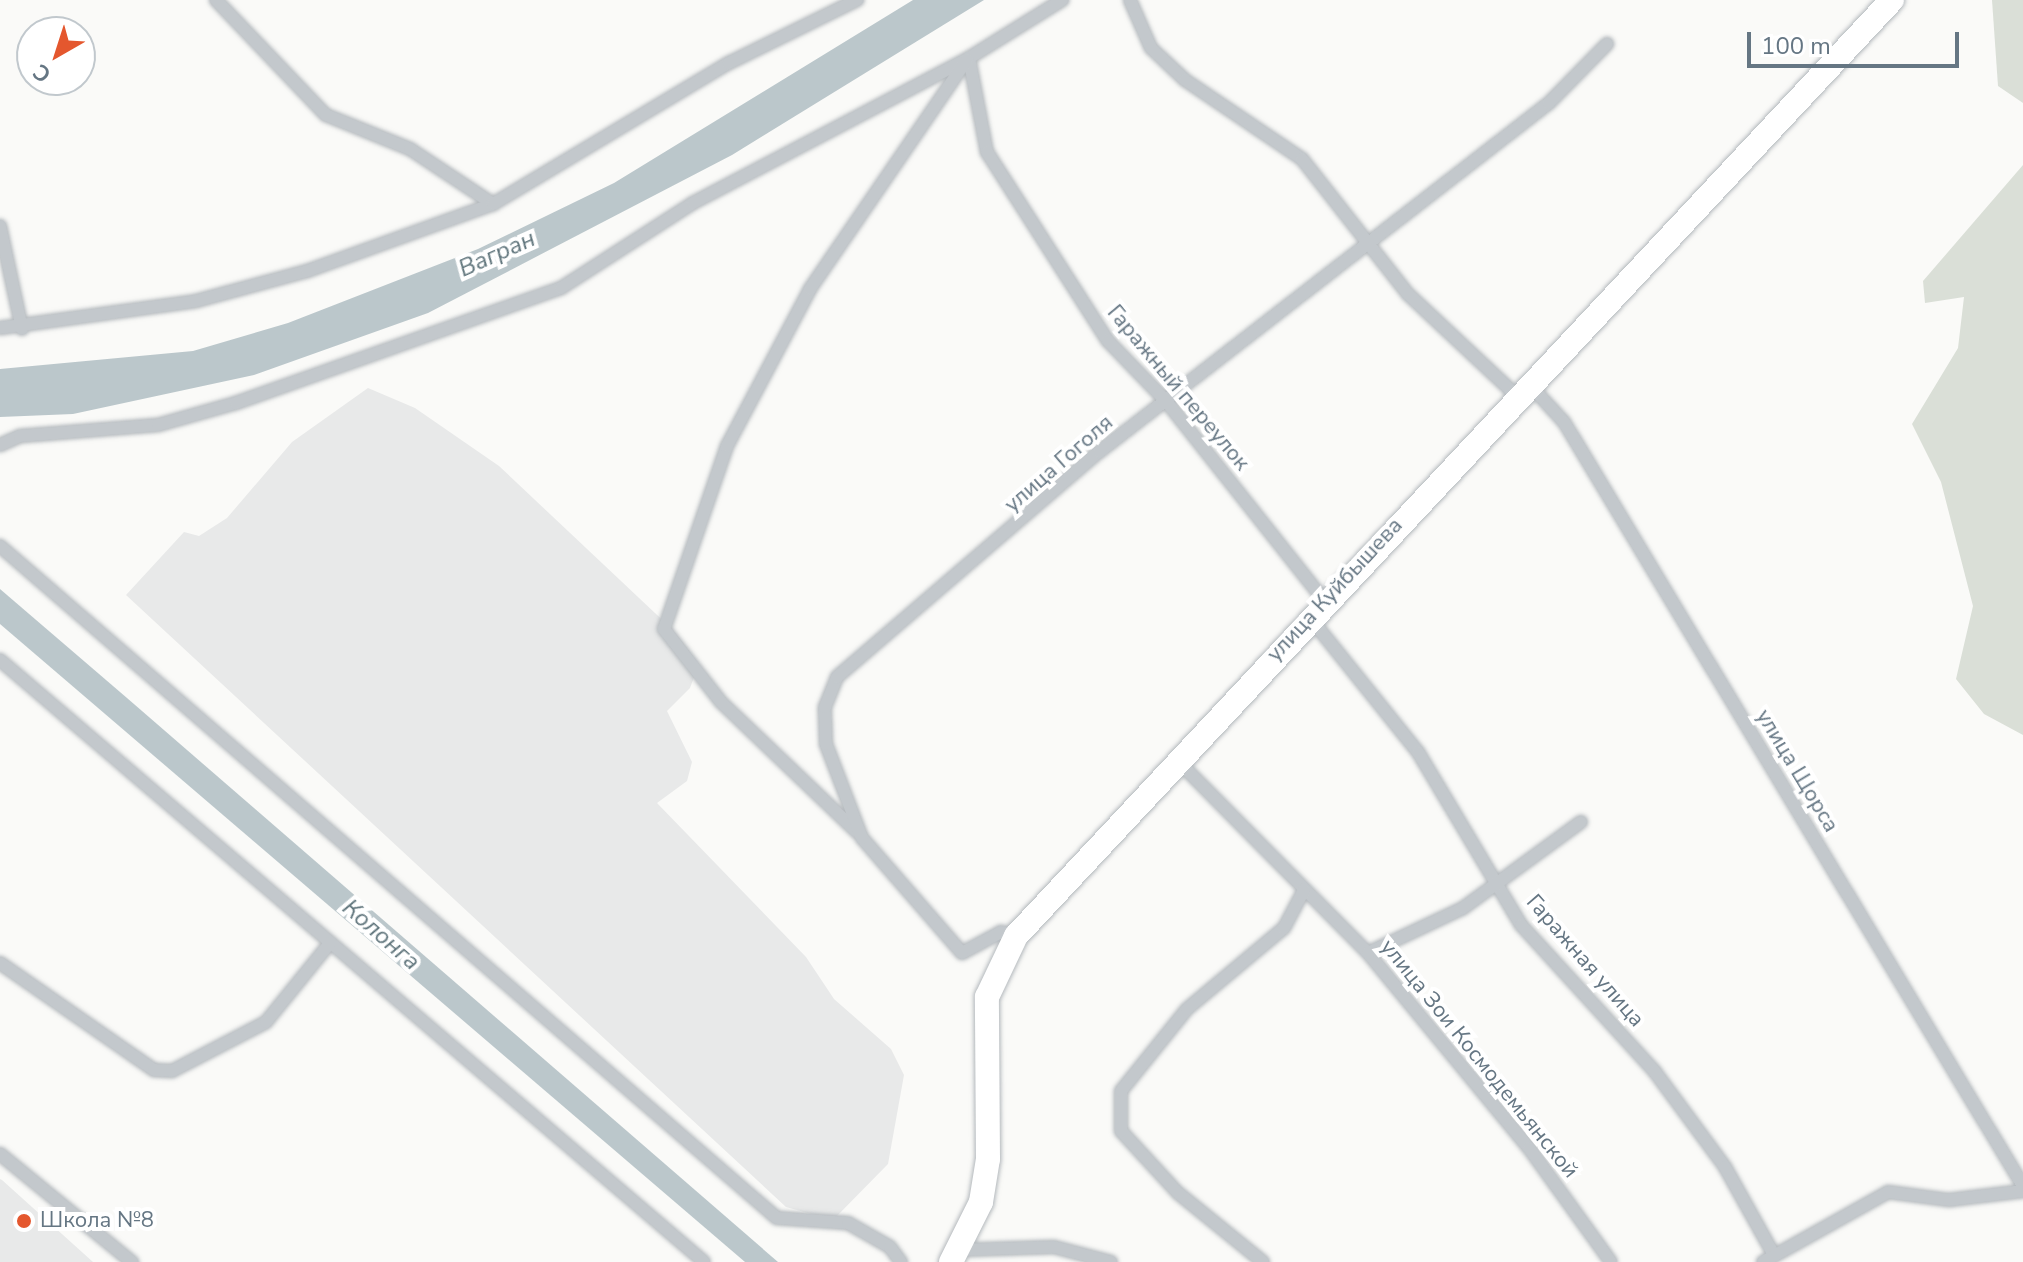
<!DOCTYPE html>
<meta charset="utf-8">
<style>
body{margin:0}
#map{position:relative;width:2023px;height:1262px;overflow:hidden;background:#fafaf8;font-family:"Nunito Sans",sans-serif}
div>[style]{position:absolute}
.built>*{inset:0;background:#e8e9e9}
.green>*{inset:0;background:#dadfd7}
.water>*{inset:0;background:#bbc7cb}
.roads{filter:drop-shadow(0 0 2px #b4b9bd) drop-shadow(0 0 2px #b4b9bd)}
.street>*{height:12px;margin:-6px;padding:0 6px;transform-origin:6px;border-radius:6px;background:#c3c8cc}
.highway>*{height:24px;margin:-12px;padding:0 12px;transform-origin:12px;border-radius:12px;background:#fff}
.dots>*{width:22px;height:22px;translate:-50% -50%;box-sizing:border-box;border:4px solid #fff;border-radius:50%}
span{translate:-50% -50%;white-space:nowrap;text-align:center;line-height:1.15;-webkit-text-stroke:8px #fff;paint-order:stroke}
.street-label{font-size:22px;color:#657683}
.poi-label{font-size:22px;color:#657683}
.left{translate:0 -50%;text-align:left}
.water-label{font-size:24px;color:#60757c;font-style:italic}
.north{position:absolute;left:16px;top:16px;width:80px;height:80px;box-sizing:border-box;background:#fff;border:2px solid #c1c8cd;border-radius:50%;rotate:219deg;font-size:22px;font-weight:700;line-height:32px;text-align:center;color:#657683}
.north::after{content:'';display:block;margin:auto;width:28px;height:36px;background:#e4572e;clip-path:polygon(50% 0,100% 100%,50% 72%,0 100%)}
.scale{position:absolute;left:1747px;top:32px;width:212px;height:36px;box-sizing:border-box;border:4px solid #657683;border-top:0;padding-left:10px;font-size:24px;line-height:28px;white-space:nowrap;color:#657683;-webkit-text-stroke:6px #fff;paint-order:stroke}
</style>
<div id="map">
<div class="built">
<i style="clip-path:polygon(368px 388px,415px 408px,499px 466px,673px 630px,699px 664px,690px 688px,667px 711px,692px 762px,687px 781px,657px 803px,806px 957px,834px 999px,891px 1049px,904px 1075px,888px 1164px,833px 1220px,786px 1207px,126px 595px,184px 532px,199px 536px,227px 518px,292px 442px)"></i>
<i style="clip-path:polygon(0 1179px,2px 1180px,93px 1262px,0 1262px)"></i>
</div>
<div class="green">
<i style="clip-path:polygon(1992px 0,2023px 0,2023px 103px,1998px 86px)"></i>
<i style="clip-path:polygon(2023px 165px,2023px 735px,1984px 714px,1956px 679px,1973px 606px,1941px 482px,1912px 424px,1958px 348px,1964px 297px,1925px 303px,1923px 281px)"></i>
</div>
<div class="water">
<i style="clip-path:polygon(913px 0,984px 0,732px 155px,428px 313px,254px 375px,73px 414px,0 417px,0 369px,193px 351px,288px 323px,478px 249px,614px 183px)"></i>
<i style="clip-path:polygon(0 589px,127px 698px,778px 1262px,745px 1262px,0 624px)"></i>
</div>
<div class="roads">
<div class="street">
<i style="left:216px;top:0;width:159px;rotate:46.3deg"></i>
<i style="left:326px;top:115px;width:91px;rotate:22deg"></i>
<i style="left:410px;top:149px;width:100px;rotate:33.5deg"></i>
<i style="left:1130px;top:0;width:52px;rotate:66.4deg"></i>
<i style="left:1151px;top:48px;width:47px;rotate:43.3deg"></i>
<i style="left:1185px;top:80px;width:141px;rotate:34deg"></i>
<i style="left:1302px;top:159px;width:172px;rotate:51.9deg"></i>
<i style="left:1408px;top:294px;width:149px;rotate:43.1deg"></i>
<i style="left:969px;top:58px;width:96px;rotate:79.2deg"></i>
<i style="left:987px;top:152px;width:224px;rotate:57.4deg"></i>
<i style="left:1108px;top:341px;width:83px;rotate:46deg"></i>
<i style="left:1166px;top:401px;width:254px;rotate:51.6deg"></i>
<i style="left:0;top:226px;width:105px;rotate:77.9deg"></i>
<i style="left:0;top:328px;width:198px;rotate:-7.8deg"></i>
<i style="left:196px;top:301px;width:115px;rotate:-15.1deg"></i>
<i style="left:307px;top:271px;width:198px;rotate:-19.8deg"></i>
<i style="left:493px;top:204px;width:275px;rotate:-30.9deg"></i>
<i style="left:729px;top:63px;width:143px;rotate:-26.2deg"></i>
<i style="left:1529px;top:384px;width:52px;rotate:47.4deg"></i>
<i style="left:1564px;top:422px;width:891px;rotate:59deg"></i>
<i style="left:0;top:445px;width:22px;rotate:-24deg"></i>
<i style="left:20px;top:436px;width:138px;rotate:-4.6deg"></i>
<i style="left:158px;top:425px;width:81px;rotate:-15.8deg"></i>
<i style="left:236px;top:403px;width:345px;rotate:-19.5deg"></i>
<i style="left:561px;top:288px;width:157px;rotate:-32.8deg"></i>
<i style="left:693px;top:203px;width:312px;rotate:-27.7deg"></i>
<i style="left:969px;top:58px;width:110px;rotate:-31.9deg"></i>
<i style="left:0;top:546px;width:1027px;rotate:40.86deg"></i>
<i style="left:777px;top:1218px;width:71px;rotate:4deg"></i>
<i style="left:848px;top:1223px;width:48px;rotate:29.7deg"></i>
<i style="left:890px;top:1247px;width:19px;rotate:54deg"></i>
<i style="left:1311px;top:619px;width:171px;rotate:51.2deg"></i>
<i style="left:1418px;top:752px;width:201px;rotate:59.2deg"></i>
<i style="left:1521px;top:925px;width:199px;rotate:47.6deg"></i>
<i style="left:1655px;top:1072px;width:118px;rotate:53.6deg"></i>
<i style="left:1725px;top:1167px;width:101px;rotate:60.9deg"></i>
<i style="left:0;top:660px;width:926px;rotate:40.53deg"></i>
<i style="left:1177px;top:760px;width:272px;rotate:45.3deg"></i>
<i style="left:1368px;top:953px;width:253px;rotate:50.5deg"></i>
<i style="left:1529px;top:1148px;width:140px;rotate:54.3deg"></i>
<i style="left:857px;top:832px;width:188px;rotate:-136.3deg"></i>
<i style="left:721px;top:702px;width:93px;rotate:-128deg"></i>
<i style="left:664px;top:629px;width:194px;rotate:-71deg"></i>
<i style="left:727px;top:446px;width:178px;rotate:-62.1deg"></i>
<i style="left:810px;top:289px;width:278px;rotate:-55.6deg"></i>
<i style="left:1016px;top:936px;width:16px;rotate:-165deg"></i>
<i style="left:1001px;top:932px;width:44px;rotate:151.7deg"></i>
<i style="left:962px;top:953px;width:152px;rotate:-131deg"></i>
<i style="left:862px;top:838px;width:101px;rotate:-111deg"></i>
<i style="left:826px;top:744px;width:37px;rotate:-92deg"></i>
<i style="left:825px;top:707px;width:32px;rotate:-68deg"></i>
<i style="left:837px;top:677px;width:345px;rotate:-40.7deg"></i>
<i style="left:1099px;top:452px;width:569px;rotate:-37.8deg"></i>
<i style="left:1549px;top:103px;width:83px;rotate:-45.5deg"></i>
<i style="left:1368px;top:953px;width:105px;rotate:-25.3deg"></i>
<i style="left:1463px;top:908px;width:146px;rotate:-36.1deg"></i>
<i style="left:0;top:963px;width:188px;rotate:34.8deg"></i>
<i style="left:154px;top:1070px;width:18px;rotate:3deg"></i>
<i style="left:172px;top:1071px;width:106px;rotate:-27.5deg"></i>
<i style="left:266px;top:1022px;width:102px;rotate:-51deg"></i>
<i style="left:0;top:1154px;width:171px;rotate:39.3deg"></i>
<i style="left:959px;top:1250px;width:95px;rotate:-1.8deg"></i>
<i style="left:1054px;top:1247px;width:59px;rotate:14.7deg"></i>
<i style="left:1263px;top:1262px;width:109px;rotate:-140.9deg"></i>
<i style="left:1178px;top:1193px;width:84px;rotate:-132.6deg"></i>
<i style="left:1121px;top:1131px;width:40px;rotate:-90deg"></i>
<i style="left:1121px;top:1091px;width:105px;rotate:-51.2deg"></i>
<i style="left:1187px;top:1009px;width:126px;rotate:-39.9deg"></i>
<i style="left:1284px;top:928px;width:43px;rotate:-62.2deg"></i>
<i style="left:1763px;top:1262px;width:143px;rotate:-29.2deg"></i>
<i style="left:1888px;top:1192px;width:62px;rotate:7.5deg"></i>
<i style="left:1949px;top:1200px;width:75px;rotate:-6.9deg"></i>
</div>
<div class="highway">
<i style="left:951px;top:1262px;width:67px;rotate:-63.4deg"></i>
<i style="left:981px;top:1202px;width:44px;rotate:-80.8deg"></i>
<i style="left:988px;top:1159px;width:162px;rotate:-90.4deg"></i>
<i style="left:987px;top:997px;width:68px;rotate:-64.6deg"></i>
<i style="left:1016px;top:936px;width:1282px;rotate:-46.9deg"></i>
</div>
</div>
<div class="dots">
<i style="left:24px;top:1221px;background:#e4572e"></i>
</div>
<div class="street-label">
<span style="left:1178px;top:388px;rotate:50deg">Гаражный переулок</span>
<span style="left:1059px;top:464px;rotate:-41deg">улица Гоголя</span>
<span style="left:1335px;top:590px;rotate:-47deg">улица Куйбышева</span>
<span style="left:1797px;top:771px;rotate:59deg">улица Щорса</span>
<span style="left:1585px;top:961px;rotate:49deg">Гаражная улица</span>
<span style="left:1479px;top:1059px;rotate:51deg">улица Зои Космодемьянской</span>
</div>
<div class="poi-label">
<span class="left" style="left:40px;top:1221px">Школа №8</span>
</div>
<div class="water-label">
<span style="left:497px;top:254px;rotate:-24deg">Вагран</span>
<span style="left:381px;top:935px;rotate:41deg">Колонга</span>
</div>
<div class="north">С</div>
<div class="scale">100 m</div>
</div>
